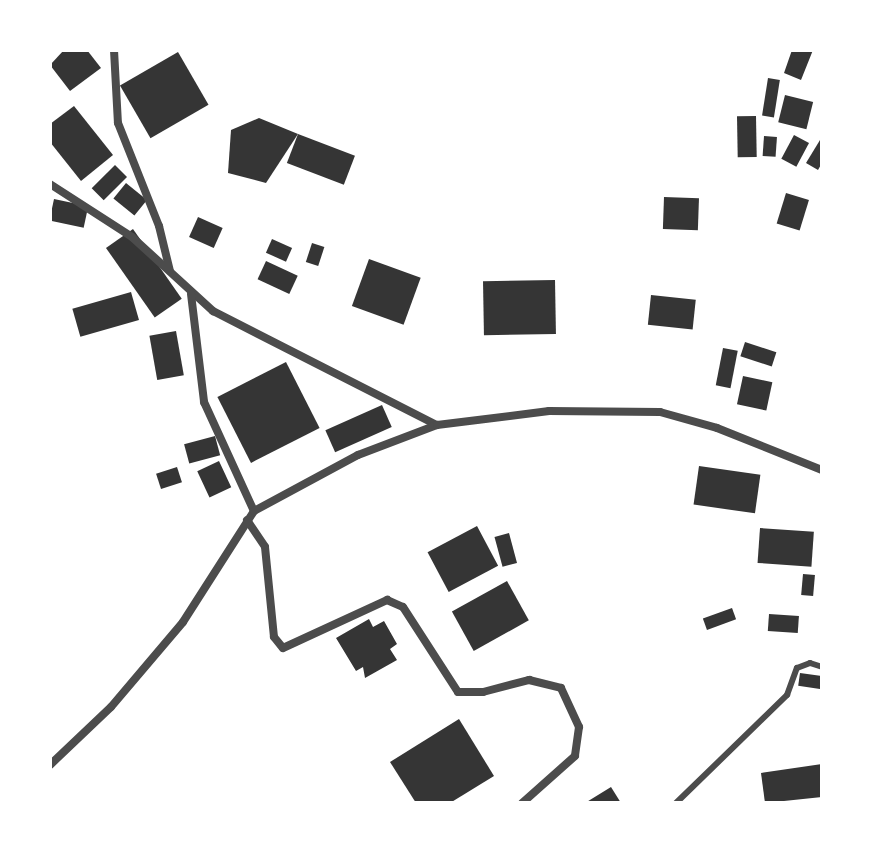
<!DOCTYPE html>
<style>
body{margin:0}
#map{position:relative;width:872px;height:853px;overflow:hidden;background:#fff;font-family:Poppins,sans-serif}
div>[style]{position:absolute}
.building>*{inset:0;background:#353535;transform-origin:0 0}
.service>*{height:6px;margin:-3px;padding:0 3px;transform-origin:3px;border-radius:3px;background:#4c4c4c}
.minor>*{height:8px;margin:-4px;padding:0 4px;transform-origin:4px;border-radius:4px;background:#4c4c4c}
span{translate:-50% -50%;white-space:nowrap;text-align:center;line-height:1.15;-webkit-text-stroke:8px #fff;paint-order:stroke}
.frame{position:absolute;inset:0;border:52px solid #fff;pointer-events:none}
</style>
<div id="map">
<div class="building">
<i style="clip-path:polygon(64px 50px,87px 50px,101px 68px,70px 91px,50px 65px)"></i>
<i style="clip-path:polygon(792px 50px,813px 50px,801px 80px,784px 73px)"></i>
<i style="left:178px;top:52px;width:61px;height:67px;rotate:60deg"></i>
<i style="left:768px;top:78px;width:12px;height:38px;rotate:9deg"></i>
<i style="left:785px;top:95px;width:29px;height:28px;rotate:14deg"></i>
<i style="clip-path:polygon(74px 106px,113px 155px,81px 181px,50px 142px,50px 124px)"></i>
<i style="left:756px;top:116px;width:41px;height:19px;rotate:89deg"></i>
<i style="clip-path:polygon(259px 118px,298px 134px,266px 183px,228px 173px,231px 130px)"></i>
<i style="left:298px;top:134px;width:61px;height:31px;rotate:21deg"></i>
<i style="left:794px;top:135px;width:17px;height:27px;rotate:28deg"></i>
<i style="left:764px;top:136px;width:13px;height:20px;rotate:4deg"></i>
<i style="clip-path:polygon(820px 140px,822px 163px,818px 170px,806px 163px)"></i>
<i style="left:115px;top:165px;width:17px;height:33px;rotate:45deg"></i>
<i style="left:126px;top:183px;width:27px;height:20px;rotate:39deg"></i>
<i style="left:786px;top:193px;width:24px;height:32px;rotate:17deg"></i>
<i style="left:664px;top:197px;width:35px;height:32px;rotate:2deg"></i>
<i style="left:54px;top:199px;width:35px;height:22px;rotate:12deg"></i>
<i style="left:198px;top:217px;width:27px;height:22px;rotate:24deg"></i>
<i style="left:133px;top:229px;width:85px;height:33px;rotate:55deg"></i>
<i style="left:272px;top:239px;width:22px;height:15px;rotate:24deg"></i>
<i style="left:312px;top:243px;width:13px;height:20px;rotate:18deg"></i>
<i style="left:369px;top:259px;width:55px;height:50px;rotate:20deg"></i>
<i style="left:266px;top:261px;width:35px;height:20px;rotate:25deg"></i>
<i style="left:555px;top:280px;width:54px;height:72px;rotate:89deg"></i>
<i style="left:131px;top:292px;width:29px;height:61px;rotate:74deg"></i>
<i style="left:651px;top:295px;width:45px;height:30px;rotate:6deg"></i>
<i style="left:176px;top:331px;width:45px;height:27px;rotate:80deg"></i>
<i style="left:745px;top:342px;width:33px;height:15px;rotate:18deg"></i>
<i style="left:723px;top:348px;width:15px;height:38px;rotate:11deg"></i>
<i style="left:286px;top:362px;width:74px;height:77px;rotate:63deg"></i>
<i style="left:743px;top:376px;width:30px;height:29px;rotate:12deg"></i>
<i style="left:382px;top:405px;width:24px;height:62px;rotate:66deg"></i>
<i style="left:215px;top:436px;width:20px;height:32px;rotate:75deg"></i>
<i style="left:219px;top:461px;width:29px;height:24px;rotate:65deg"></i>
<i style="left:699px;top:466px;width:62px;height:39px;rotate:8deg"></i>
<i style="left:177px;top:467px;width:16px;height:22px;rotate:72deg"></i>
<i style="left:477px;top:526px;width:45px;height:56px;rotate:62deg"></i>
<i style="left:760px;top:528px;width:54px;height:35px;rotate:4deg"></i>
<i style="left:509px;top:533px;width:31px;height:15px;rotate:75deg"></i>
<i style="left:803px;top:574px;width:12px;height:21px;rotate:5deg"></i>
<i style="left:507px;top:581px;width:45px;height:63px;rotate:61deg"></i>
<i style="left:732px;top:608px;width:12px;height:31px;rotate:70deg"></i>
<i style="left:769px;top:614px;width:30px;height:17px;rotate:4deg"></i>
<i style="clip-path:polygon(369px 619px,373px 627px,384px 621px,397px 644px,390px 649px,397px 660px,365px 678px,363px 667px,356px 671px,336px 638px)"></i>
<i style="left:800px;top:673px;width:22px;height:13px;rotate:8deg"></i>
<i style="clip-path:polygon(459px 719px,494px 776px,450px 803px,416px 803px,390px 762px)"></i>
<i style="clip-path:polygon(822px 764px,822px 797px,765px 803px,761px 773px)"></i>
<i style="clip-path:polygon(611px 787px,621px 803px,585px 803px)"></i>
</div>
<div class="service">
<i style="left:676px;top:803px;width:155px;rotate:-44.2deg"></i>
<i style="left:787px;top:695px;width:29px;rotate:-70deg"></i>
<i style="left:797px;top:668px;width:14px;rotate:-21deg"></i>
<i style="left:810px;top:663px;width:13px;rotate:18deg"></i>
</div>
<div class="minor">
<i style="left:114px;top:50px;width:73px;rotate:86.9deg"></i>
<i style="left:118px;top:123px;width:111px;rotate:68.3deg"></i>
<i style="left:159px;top:226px;width:46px;rotate:76.3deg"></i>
<i style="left:50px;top:184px;width:98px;rotate:32.9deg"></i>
<i style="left:132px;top:237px;width:110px;rotate:42.4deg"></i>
<i style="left:213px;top:311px;width:251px;rotate:27deg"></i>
<i style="left:191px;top:294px;width:109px;rotate:83.1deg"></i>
<i style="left:204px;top:402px;width:120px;rotate:65.4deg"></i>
<i style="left:247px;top:520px;width:32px;rotate:56deg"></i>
<i style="left:265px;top:547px;width:90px;rotate:84.3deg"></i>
<i style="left:274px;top:637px;width:14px;rotate:51deg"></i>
<i style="left:283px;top:648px;width:115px;rotate:-24.8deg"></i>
<i style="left:387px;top:600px;width:17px;rotate:24deg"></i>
<i style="left:403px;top:607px;width:101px;rotate:57.1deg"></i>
<i style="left:458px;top:692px;width:25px"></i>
<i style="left:483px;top:692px;width:48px;rotate:-14.6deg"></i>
<i style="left:529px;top:680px;width:33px;rotate:14deg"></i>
<i style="left:561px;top:688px;width:43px;rotate:65.2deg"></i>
<i style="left:579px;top:727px;width:29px;rotate:98deg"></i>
<i style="left:575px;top:756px;width:71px;rotate:138.4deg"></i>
<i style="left:50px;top:765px;width:84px;rotate:-43.6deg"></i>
<i style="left:111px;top:707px;width:111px;rotate:-49.7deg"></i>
<i style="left:183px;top:622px;width:132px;rotate:-57.4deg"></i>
<i style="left:254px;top:511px;width:118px;rotate:-28.3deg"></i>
<i style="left:358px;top:455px;width:85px;rotate:-20.8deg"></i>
<i style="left:437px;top:425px;width:113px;rotate:-7.1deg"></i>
<i style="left:549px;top:411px;width:111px;rotate:0.5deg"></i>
<i style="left:660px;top:412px;width:59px;rotate:15.7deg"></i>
<i style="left:717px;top:428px;width:113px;rotate:21.8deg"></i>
</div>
<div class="frame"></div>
</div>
